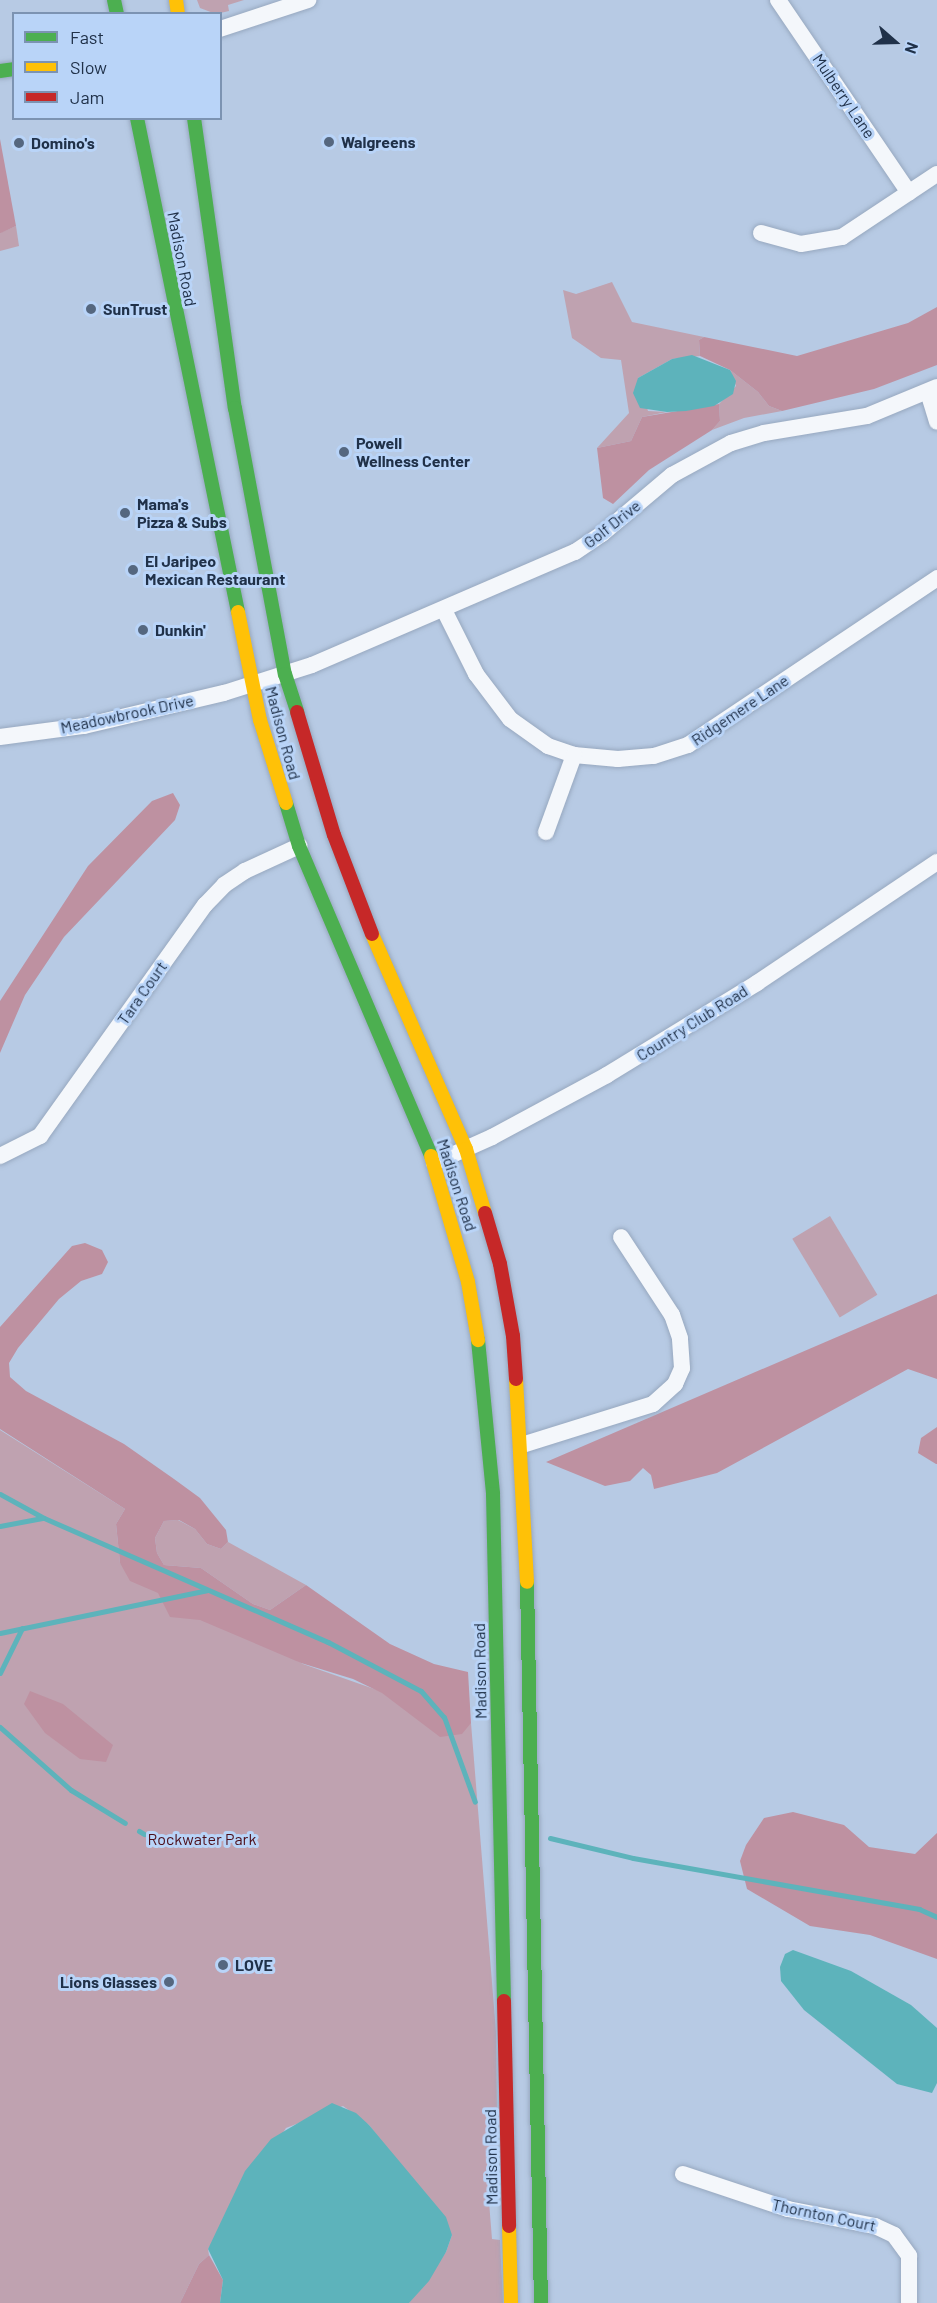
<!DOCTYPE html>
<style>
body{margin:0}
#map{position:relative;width:937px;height:2303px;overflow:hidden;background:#b7cae4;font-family:Barlow,sans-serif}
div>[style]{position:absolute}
.green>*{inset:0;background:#bfa2b0;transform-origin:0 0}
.forest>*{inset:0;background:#be91a1}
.water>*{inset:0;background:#5db3bb}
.stream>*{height:5px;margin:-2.5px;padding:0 2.5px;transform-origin:2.5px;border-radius:2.5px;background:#5db3bb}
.roads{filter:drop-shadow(0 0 2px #97a8bf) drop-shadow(0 0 2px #97a8bf)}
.street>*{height:16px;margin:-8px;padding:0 8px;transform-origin:8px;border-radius:8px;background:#f4f7fb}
.fast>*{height:14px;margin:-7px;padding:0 7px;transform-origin:7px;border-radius:7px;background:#4caf50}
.slow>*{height:14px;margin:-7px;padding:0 7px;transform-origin:7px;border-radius:7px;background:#ffc107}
.jam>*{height:14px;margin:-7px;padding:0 7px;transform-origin:7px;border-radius:7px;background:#c62828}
.dots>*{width:16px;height:16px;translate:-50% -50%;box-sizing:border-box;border:3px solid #b9d4f8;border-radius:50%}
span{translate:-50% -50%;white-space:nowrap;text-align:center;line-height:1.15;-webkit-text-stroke:6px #b9d4f8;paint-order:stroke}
.street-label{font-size:16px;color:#203149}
.poi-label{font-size:16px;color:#203149;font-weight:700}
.left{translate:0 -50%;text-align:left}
.right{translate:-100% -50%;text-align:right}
.park-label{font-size:16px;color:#4d0e19}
.legend{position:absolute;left:12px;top:12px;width:210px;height:108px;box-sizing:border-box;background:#b9d4f8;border:2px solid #7c93b2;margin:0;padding:8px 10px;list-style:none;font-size:18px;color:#203149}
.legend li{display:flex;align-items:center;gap:12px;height:30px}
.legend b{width:30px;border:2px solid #7c93b2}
.north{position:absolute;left:865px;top:12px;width:60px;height:60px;-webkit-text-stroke:4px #b9d4f8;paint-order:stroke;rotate:110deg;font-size:16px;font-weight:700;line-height:24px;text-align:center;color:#203149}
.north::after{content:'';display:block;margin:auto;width:21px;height:27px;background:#203149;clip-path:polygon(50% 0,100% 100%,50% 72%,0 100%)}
</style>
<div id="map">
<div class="green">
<i style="clip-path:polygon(197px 0,244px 0,228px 5px,229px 11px,216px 14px,200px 8px)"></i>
<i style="clip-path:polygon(16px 226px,19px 246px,0 251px,0 233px)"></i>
<i style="clip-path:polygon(612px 282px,632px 322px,704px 337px,699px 340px,700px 356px,672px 359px,638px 378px,648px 411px,667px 412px,642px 417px,631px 441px,597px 448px,629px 413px,621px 360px,601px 358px,572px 338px,563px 290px,576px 294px)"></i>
<i style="clip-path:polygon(730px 370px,758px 392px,769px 406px,782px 411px,744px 418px,712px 430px,720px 421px,719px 404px,736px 386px)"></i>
<i style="left:830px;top:1216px;width:92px;height:44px;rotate:59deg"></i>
<i style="clip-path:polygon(0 1430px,125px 1509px,116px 1524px,120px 1563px,303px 1664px,471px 1723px,496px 2032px,498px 2198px,489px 2202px,492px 2239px,500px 2240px,503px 2303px,409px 2303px,446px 2252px,452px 2235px,369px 2125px,343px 2106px,286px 2128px,208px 2249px,209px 2255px,199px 2264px,180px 2303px,0 2303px)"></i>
<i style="clip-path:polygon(178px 1520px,195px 1529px,207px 1544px,221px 1549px,228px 1542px,306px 1585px,270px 1610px,253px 1604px,201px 1568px,164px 1565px,157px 1553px,155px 1538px,164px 1521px)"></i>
</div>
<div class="forest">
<i style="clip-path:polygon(0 139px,16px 226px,1px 233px,0 233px)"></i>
<i style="clip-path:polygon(937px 307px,937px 365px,874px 389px,782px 411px,769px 406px,758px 392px,730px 370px,700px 356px,699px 340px,704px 337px,797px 356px,908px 323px)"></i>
<i style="clip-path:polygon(719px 404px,720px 421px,712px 430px,649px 470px,613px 504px,603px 498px,597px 448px,631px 441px,642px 417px)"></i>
<i style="clip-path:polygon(173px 793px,180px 805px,175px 820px,64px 937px,25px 995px,0 1053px,0 1001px,88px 866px,152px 801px)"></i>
<i style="clip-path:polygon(85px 1243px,102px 1250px,108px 1262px,102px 1274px,81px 1281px,59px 1299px,18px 1348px,9px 1363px,10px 1377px,26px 1391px,124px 1444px,174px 1479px,200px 1498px,226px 1530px,228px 1542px,221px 1549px,207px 1544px,195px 1529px,179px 1520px,164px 1521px,155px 1538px,157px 1553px,164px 1565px,201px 1568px,253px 1604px,270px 1610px,306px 1585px,390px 1644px,434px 1664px,468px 1672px,471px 1723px,462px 1734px,440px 1737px,382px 1693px,353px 1679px,301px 1663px,200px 1620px,170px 1617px,158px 1593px,130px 1581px,120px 1563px,116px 1524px,125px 1509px,0 1429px,0 1327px,72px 1246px)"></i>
<i style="clip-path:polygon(937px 1294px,937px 1379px,908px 1369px,717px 1473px,654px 1489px,651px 1475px,643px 1468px,630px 1481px,605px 1486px,546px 1462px)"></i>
<i style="clip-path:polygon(937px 1427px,937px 1464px,936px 1464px,918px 1453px,921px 1438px)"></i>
<i style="clip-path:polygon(30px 1691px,63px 1704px,113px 1745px,106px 1762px,80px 1759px,45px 1733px,24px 1704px)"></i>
<i style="clip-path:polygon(793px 1812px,844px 1825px,869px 1847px,915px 1854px,937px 1833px,937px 1959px,870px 1935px,810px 1926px,747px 1889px,740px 1861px,746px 1845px,764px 1818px)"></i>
<i style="clip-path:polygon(209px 2255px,223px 2280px,220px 2303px,180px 2303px,199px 2264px)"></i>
</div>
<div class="water">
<i style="clip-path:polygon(692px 355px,730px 370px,736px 381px,733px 394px,714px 406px,686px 411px,667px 412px,640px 408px,633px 393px,638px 378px,672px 359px)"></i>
<i style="clip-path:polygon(793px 1950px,851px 1971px,911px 2005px,937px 2028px,937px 2083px,932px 2093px,897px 2084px,804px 2010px,781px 1981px,780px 1967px,785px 1954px)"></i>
<i style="clip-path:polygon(332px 2103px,356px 2113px,369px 2125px,446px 2217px,452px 2235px,446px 2252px,429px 2281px,409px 2303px,220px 2303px,223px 2280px,208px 2249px,245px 2171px,271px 2139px)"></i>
</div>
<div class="stream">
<i style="left:0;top:1494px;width:50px;rotate:28.6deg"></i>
<i style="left:44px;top:1518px;width:310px;rotate:23.6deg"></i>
<i style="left:328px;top:1642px;width:105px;rotate:27.8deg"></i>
<i style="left:421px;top:1691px;width:35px;rotate:49deg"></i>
<i style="left:444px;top:1717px;width:90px;rotate:70deg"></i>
<i style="left:0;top:1526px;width:43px;rotate:-10.8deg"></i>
<i style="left:0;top:1633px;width:211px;rotate:-11.7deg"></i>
<i style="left:0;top:1673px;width:50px;rotate:-63.9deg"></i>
<i style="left:0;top:1727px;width:95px;rotate:41.6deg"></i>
<i style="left:71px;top:1790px;width:63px;rotate:31.4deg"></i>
<i style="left:139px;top:1831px;width:6px;rotate:31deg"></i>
<i style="left:550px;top:1838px;width:85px;rotate:13.5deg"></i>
<i style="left:633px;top:1858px;width:291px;rotate:10.1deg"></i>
<i style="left:919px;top:1909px;width:20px;rotate:24deg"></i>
</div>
<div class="roads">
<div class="street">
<i style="left:778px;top:0;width:233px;rotate:55.8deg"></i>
<i style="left:220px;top:29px;width:93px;rotate:-18.2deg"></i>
<i style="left:761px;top:233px;width:41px;rotate:15.4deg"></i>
<i style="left:801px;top:244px;width:42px;rotate:-9.7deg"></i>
<i style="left:842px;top:237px;width:114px;rotate:-33.6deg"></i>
<i style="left:928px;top:392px;width:31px;rotate:73deg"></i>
<i style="left:444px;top:610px;width:72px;rotate:63.4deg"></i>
<i style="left:476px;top:674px;width:56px;rotate:52.9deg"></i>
<i style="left:510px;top:719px;width:47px;rotate:35.4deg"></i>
<i style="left:548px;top:746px;width:28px;rotate:19deg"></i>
<i style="left:574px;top:755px;width:44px;rotate:5.2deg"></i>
<i style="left:618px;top:759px;width:36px;rotate:-5deg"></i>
<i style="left:654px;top:756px;width:36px;rotate:-18deg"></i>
<i style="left:688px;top:745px;width:300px;rotate:-33.8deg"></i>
<i style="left:0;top:737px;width:85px;rotate:-7.5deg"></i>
<i style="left:84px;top:726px;width:144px;rotate:-13.3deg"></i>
<i style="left:224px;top:693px;width:92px;rotate:-17.7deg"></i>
<i style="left:312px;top:665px;width:286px;rotate:-23.3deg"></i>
<i style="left:575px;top:552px;width:32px;rotate:-34deg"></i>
<i style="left:602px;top:534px;width:92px;rotate:-40.1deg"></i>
<i style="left:672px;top:475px;width:67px;rotate:-28.5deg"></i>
<i style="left:731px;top:443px;width:34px;rotate:-17deg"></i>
<i style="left:764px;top:433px;width:104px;rotate:-9.4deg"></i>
<i style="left:867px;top:416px;width:76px;rotate:-22.5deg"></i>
<i style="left:546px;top:832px;width:82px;rotate:-70deg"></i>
<i style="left:0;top:1156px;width:45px;rotate:-26.6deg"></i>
<i style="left:40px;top:1136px;width:284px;rotate:-54.5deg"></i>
<i style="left:205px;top:905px;width:28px;rotate:-46deg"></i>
<i style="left:224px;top:885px;width:25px;rotate:-34deg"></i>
<i style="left:245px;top:871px;width:60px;rotate:-24.8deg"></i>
<i style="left:434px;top:1163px;width:64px;rotate:-24.1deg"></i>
<i style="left:492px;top:1137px;width:131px;rotate:-28.3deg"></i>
<i style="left:607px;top:1075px;width:176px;rotate:-31.5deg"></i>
<i style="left:757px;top:983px;width:217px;rotate:-33.9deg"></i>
<i style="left:522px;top:1445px;width:137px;rotate:-17.4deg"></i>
<i style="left:653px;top:1404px;width:30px;rotate:-42deg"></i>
<i style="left:675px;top:1384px;width:17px;rotate:-66deg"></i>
<i style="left:682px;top:1368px;width:30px;rotate:-94deg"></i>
<i style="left:680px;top:1338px;width:24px;rotate:-109deg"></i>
<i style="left:672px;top:1315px;width:93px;rotate:-123.2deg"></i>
<i style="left:683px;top:2174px;width:111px;rotate:18.4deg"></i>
<i style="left:788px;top:2209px;width:89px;rotate:11.1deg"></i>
<i style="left:875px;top:2226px;width:21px;rotate:25deg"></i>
<i style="left:894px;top:2235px;width:26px;rotate:54deg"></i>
<i style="left:909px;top:2256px;width:47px;rotate:90deg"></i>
</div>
<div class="fast">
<i style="left:114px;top:0;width:14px;rotate:78deg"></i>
<i style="left:0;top:71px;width:14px;rotate:-8deg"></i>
<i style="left:137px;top:118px;width:504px;rotate:78.44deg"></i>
<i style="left:194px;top:118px;width:293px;rotate:82deg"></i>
<i style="left:235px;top:408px;width:271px;rotate:79.4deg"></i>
<i style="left:285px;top:674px;width:40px;rotate:72deg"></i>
<i style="left:286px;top:803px;width:45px;rotate:73.2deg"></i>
<i style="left:299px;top:846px;width:337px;rotate:66.9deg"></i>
<i style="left:478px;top:1340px;width:155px;rotate:84.4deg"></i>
<i style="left:493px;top:1494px;width:507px;rotate:88.76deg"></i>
<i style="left:527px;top:1582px;width:721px;rotate:88.89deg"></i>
</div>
<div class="slow">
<i style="left:176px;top:0;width:14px;rotate:82deg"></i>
<i style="left:238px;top:612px;width:110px;rotate:78.5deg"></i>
<i style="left:260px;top:720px;width:87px;rotate:72.6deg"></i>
<i style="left:372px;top:934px;width:235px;rotate:66.4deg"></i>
<i style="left:466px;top:1149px;width:67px;rotate:73.5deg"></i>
<i style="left:431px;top:1156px;width:131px;rotate:73.6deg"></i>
<i style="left:468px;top:1282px;width:59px;rotate:80.2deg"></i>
<i style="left:516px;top:1379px;width:203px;rotate:86.9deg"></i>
<i style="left:509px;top:2226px;width:77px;rotate:88.5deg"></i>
</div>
<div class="jam">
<i style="left:297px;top:712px;width:128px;rotate:73.3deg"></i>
<i style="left:334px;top:835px;width:106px;rotate:69deg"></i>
<i style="left:485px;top:1213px;width:53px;rotate:73.6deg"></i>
<i style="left:500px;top:1264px;width:73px;rotate:79.8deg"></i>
<i style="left:513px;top:1336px;width:43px;rotate:86deg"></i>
<i style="left:504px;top:2001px;width:225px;rotate:88.7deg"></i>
</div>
</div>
<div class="dots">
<i style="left:329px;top:142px;background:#55677f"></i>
<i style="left:19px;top:143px;background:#55677f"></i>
<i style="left:91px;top:309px;background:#55677f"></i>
<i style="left:344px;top:452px;background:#55677f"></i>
<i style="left:125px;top:513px;background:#55677f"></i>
<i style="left:133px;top:570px;background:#55677f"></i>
<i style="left:143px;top:630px;background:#55677f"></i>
<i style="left:223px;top:1965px;background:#55677f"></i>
<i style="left:169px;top:1982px;background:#55677f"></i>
</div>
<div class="street-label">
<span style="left:844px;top:96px;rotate:56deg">Mulberry Lane</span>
<span style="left:182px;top:259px;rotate:79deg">Madison Road</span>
<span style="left:612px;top:524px;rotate:-38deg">Golf Drive</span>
<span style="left:740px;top:710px;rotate:-34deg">Ridgemere Lane</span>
<span style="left:127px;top:714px;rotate:-12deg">Meadowbrook Drive</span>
<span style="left:283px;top:733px;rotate:75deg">Madison Road</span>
<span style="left:142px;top:993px;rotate:-55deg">Tara Court</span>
<span style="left:692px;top:1023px;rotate:-32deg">Country Club Road</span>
<span style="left:457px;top:1185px;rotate:72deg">Madison Road</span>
<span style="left:480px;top:1671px;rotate:-91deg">Madison Road</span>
<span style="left:491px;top:2157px;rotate:-91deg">Madison Road</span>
<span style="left:824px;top:2215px;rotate:12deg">Thornton Court</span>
</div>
<div class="poi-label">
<span class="left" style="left:341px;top:142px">Walgreens</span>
<span class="left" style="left:31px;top:143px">Domino's</span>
<span class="left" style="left:103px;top:309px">SunTrust</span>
<span class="left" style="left:356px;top:452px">Powell<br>Wellness Center</span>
<span class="left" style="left:137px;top:513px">Mama's<br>Pizza &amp; Subs</span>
<span class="left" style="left:145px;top:570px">El Jaripeo<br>Mexican Restaurant</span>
<span class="left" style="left:155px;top:630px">Dunkin'</span>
<span class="left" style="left:235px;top:1965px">LOVE</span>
<span class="right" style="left:157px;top:1982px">Lions Glasses</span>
</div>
<div class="park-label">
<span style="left:202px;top:1839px">Rockwater Park</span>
</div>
<ul class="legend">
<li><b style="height:8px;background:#4caf50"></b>Fast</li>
<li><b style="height:8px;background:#ffc107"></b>Slow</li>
<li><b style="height:8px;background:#c62828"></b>Jam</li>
</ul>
<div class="north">N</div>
</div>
